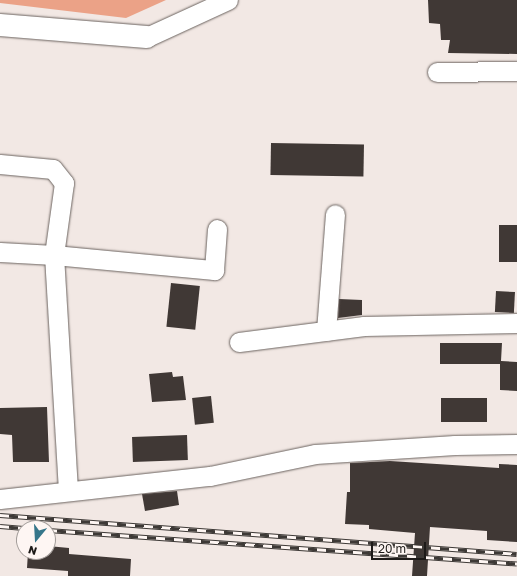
<!DOCTYPE html>
<style>
body{margin:0}
#map{position:relative;width:517px;height:576px;overflow:hidden;background:#f2e8e4;font-family:"Golos Text",sans-serif}
div>[style]{position:absolute}
.forest>*{inset:0;background:#eba287}
.building>*{inset:0;background:#403835;transform-origin:0 0}
.roads{filter:drop-shadow(0 0 1px #6b635f) drop-shadow(0 0 1px #6b635f)}
.street>*{height:19px;margin:-9.5px;padding:0 9.5px;transform-origin:9.5px;border-radius:9.5px;background:#fff}
.secondary>*{height:22px;margin:-11px;padding:0 11px;transform-origin:11px;border-radius:11px;background:#fff}
.rail>*{height:4.5px;margin-top:-2.25px;transform-origin:0;background:repeating-linear-gradient(90deg,#fef6f3 0 9px,#3d3936 0 18px);box-sizing:border-box;border-block:1px solid #3d3936}
span{translate:-50% -50%;white-space:nowrap;text-align:center;line-height:1.15;-webkit-text-stroke:4px #fef6f3;paint-order:stroke}
.north{position:absolute;left:16px;top:520px;width:40px;height:40px;box-sizing:border-box;background:#fef6f3;border:1px solid #a49e9b;border-radius:50%;rotate:198deg;font-size:11px;font-weight:700;line-height:16px;text-align:center;color:#1d1a18}
.north::after{content:'';display:block;margin:auto;width:14px;height:18px;background:#36768a;clip-path:polygon(50% 0,100% 100%,50% 72%,0 100%)}
.scale{position:absolute;left:371px;top:542px;width:55px;height:18px;box-sizing:border-box;border:2px solid #1d1a18;border-top:0;padding-left:5px;font-size:12px;line-height:14px;white-space:nowrap;color:#1d1a18;-webkit-text-stroke:3px #fef6f3;paint-order:stroke}
</style>
<div id="map">
<div class="forest">
<i style="clip-path:polygon(0 0,166px 0,126px 18px,0 3px)"></i>
</div>
<div class="building">
<i style="clip-path:polygon(428px 0,517px 0,517px 54px,448px 53px,450px 40px,441px 40px,440px 24px,429px 23px)"></i>
<i style="left:271px;top:143px;width:93px;height:32px;rotate:1deg"></i>
<i style="left:517px;top:225px;width:37px;height:18px;rotate:90deg"></i>
<i style="left:171px;top:283px;width:29px;height:44px;rotate:6deg"></i>
<i style="left:496px;top:291px;width:19px;height:21px;rotate:3deg"></i>
<i style="clip-path:polygon(339px 299px,362px 300px,362px 315px,338px 318px)"></i>
<i style="clip-path:polygon(440px 343px,502px 343px,501px 361px,517px 362px,517px 391px,500px 390px,500px 364px,440px 364px)"></i>
<i style="clip-path:polygon(172px 372px,173px 377px,183px 376px,186px 400px,152px 402px,149px 374px)"></i>
<i style="left:211px;top:396px;width:27px;height:19px;rotate:84deg"></i>
<i style="left:487px;top:398px;width:24px;height:46px;rotate:90deg"></i>
<i style="clip-path:polygon(47px 407px,49px 462px,13px 462px,12px 435px,0 434px,0 408px)"></i>
<i style="left:187px;top:435px;width:25px;height:55px;rotate:88deg"></i>
<i style="clip-path:polygon(390px 461px,499px 468px,499px 464px,517px 465px,517px 542px,487px 540px,487px 531px,430px 527px,427px 576px,412px 576px,415px 533px,369px 529px,369px 525px,345px 524px,347px 492px,350px 492px,350px 463px)"></i>
<i style="clip-path:polygon(177px 491px,179px 505px,145px 511px,142px 494px)"></i>
<i style="clip-path:polygon(48px 546px,69px 548px,69px 554px,131px 559px,130px 576px,68px 576px,68px 571px,27px 568px,28px 552px,48px 552px)"></i>
</div>
<div class="roads">
<div class="street">
<i style="left:147px;top:37px;width:89px;rotate:-24.6deg"></i>
<i style="left:437px;top:72px;width:80px;rotate:-0.7deg"></i>
<i style="left:0;top:164px;width:53px;rotate:5.4deg"></i>
<i style="left:53px;top:169px;width:18px;rotate:52deg"></i>
<i style="left:64px;top:183px;width:73px;rotate:97.9deg"></i>
<i style="left:54px;top:255px;width:161px;rotate:5.4deg"></i>
<i style="left:214px;top:270px;width:41px;rotate:-85.8deg"></i>
<i style="left:0;top:252px;width:54px;rotate:3.2deg"></i>
<i style="left:54px;top:255px;width:235px;rotate:86.6deg"></i>
<i style="left:326px;top:331px;width:117px;rotate:-85.6deg"></i>
<i style="left:239px;top:342px;width:126px;rotate:-7.3deg"></i>
<i style="left:364px;top:326px;width:153px;rotate:-1.1deg"></i>
<i style="left:0;top:499px;width:211px;rotate:-6.3deg"></i>
<i style="left:210px;top:476px;width:107px;rotate:-11.8deg"></i>
<i style="left:315px;top:454px;width:140px;rotate:-3.7deg"></i>
<i style="left:455px;top:445px;width:62px;rotate:-0.9deg"></i>
</div>
<div class="secondary">
<i style="left:0;top:25px;width:147px;rotate:4.7deg"></i>
</div>
</div>
<div class="rail">
<i style="left:0;top:515px;width:518px;rotate:4.31deg"></i>
<i style="left:0;top:526px;width:24px;rotate:5deg"></i>
<i style="left:48px;top:530px;width:470px;rotate:4.1deg"></i>
</div>
<div class="north">N</div>
<div class="scale">20 m</div>
</div>
